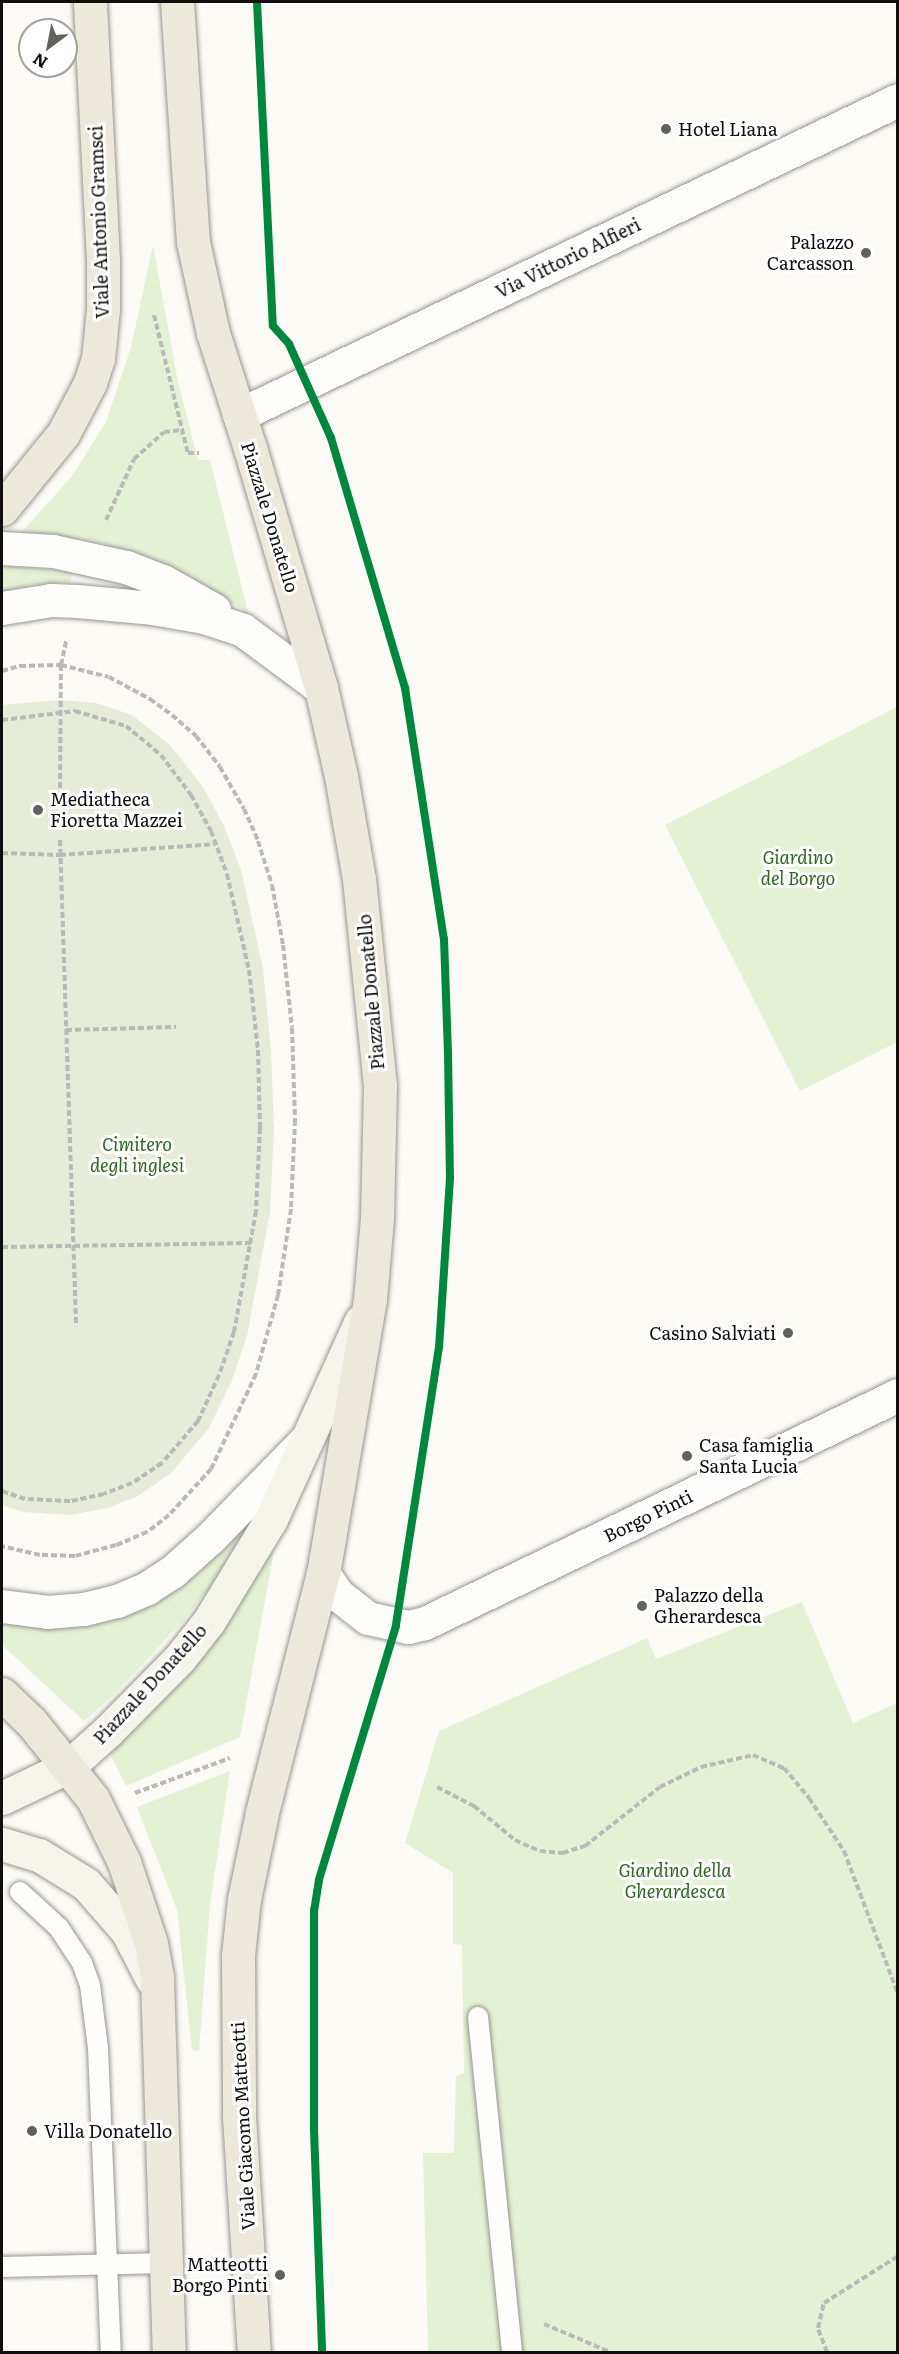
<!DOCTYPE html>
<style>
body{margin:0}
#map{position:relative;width:899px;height:2354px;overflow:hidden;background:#fcfaf4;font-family:Literata,serif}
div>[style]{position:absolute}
.green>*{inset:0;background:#e5f1d4}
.cemetery>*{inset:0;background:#e7ecd8}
.path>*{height:4px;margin-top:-2px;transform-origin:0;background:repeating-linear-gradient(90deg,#b9b9b8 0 6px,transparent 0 9px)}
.roads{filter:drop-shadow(0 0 2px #969592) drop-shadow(0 0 2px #969592)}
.lane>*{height:20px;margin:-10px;padding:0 10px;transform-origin:10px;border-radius:10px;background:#fffefd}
.street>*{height:33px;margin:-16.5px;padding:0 16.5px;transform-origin:16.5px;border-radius:16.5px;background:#fffefd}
.secondary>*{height:33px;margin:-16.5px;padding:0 16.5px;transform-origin:16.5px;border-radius:16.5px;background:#f5f4eb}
.primary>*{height:33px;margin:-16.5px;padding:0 16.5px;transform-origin:16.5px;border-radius:16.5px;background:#ece8da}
.cycleway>*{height:8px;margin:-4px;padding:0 4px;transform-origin:4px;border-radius:4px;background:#00873e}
.dots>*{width:16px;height:16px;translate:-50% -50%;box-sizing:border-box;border:3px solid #fff;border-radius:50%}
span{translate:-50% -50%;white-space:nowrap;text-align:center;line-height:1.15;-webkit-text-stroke:6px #fff;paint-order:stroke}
.poi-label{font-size:18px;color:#0f0f0f}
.left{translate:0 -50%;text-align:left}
.right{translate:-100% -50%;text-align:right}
.street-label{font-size:18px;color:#0f0f0f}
.park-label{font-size:18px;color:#2c671f;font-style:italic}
.frame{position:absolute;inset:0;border:3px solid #0f0f0f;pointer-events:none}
.north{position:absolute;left:18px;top:18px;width:60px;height:60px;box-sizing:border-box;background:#fff;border:2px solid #9f9f9f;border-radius:50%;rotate:212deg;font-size:16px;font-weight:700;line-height:24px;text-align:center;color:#0f0f0f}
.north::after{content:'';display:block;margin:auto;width:21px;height:27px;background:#62615f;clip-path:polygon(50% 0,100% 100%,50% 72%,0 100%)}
</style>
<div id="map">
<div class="green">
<i style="clip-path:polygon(153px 245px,178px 382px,198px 460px,210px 460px,248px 612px,172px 570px,126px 550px,86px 540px,19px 535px,72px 476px,106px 422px,131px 347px)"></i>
<i style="clip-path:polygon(2px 566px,72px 571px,71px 582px,30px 585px,2px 592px)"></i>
<i style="clip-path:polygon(897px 707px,897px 1042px,800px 1091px,665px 825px)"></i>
<i style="clip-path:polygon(258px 1509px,209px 1589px,182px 1622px,114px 1695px,84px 1721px,2px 1645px,2px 1624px,59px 1629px,94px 1623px)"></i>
<i style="clip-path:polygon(279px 1524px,240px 1737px,126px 1786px,110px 1754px,153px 1711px,207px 1647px,261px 1570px)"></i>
<i style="clip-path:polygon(802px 1602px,853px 1723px,897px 1703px,897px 2352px,428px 2352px,423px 2153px,454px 2153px,456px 2076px,464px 2073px,462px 1945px,453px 1944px,453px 1873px,405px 1843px,439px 1731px,647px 1638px,656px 1659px)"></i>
<i style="clip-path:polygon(230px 1771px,210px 1905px,199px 2051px,192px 2050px,177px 1910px,137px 1807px)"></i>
</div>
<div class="cemetery">
<i style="clip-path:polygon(61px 700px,96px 703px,132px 715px,171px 746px,203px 787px,224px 826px,241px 870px,263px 968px,271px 1050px,274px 1128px,270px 1212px,247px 1336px,232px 1380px,209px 1428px,171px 1473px,138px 1496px,108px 1508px,70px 1515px,23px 1512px,2px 1505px,2px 705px)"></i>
</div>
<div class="path">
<i style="left:154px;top:315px;width:142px;rotate:76.2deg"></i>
<i style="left:188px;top:453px;width:11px"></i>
<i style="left:106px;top:520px;width:67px;rotate:-65.3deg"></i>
<i style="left:134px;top:459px;width:40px;rotate:-42deg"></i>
<i style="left:164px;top:432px;width:17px;rotate:-7deg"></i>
<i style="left:2px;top:671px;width:19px;rotate:-16deg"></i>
<i style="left:20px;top:666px;width:41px;rotate:-1.4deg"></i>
<i style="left:61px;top:665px;width:49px;rotate:14deg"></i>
<i style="left:109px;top:677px;width:47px;rotate:28.2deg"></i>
<i style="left:150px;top:699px;width:27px;rotate:36deg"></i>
<i style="left:172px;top:715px;width:32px;rotate:41deg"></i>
<i style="left:196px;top:736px;width:39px;rotate:52deg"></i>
<i style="left:220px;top:767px;width:48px;rotate:60.3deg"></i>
<i style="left:244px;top:809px;width:35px;rotate:66deg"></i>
<i style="left:258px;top:841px;width:46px;rotate:72.3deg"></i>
<i style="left:272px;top:885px;width:61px;rotate:79.6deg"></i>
<i style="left:283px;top:945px;width:83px;rotate:83.8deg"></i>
<i style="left:292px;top:1028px;width:92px;rotate:88.1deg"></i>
<i style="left:295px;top:1120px;width:89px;rotate:92.6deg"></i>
<i style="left:291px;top:1209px;width:87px;rotate:98.6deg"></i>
<i style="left:278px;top:1295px;width:82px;rotate:105.6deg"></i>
<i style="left:256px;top:1374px;width:105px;rotate:115.3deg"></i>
<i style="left:211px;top:1469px;width:62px;rotate:132.4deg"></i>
<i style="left:169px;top:1515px;width:28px;rotate:142deg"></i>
<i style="left:147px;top:1532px;width:34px;rotate:157deg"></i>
<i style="left:116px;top:1545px;width:42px;rotate:165deg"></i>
<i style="left:75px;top:1556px;width:35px;rotate:-178deg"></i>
<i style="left:40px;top:1555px;width:39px;rotate:-167deg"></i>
<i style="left:2px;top:720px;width:74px;rotate:-7deg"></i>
<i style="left:75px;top:711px;width:53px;rotate:16.4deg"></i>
<i style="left:126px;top:726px;width:45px;rotate:39.6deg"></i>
<i style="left:161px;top:755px;width:50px;rotate:53.1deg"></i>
<i style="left:191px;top:795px;width:41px;rotate:60.9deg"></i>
<i style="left:211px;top:831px;width:46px;rotate:69.6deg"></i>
<i style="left:227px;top:874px;width:98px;rotate:77.1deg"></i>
<i style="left:249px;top:970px;width:81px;rotate:83.6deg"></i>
<i style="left:258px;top:1050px;width:78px;rotate:88.5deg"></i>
<i style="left:260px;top:1128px;width:83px;rotate:92.8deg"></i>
<i style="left:256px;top:1211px;width:123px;rotate:100.3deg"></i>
<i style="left:234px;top:1332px;width:46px;rotate:109.2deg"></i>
<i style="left:219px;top:1375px;width:51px;rotate:114.5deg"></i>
<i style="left:198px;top:1421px;width:55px;rotate:130.6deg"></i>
<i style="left:162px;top:1463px;width:36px;rotate:146deg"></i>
<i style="left:132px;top:1483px;width:30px;rotate:159deg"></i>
<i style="left:104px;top:1494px;width:35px;rotate:168deg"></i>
<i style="left:70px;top:1501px;width:45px;rotate:-177.5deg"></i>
<i style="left:25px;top:1499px;width:24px;rotate:-161deg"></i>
<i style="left:60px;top:797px;width:132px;rotate:-89.6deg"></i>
<i style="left:61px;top:665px;width:25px;rotate:-78deg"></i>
<i style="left:60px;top:840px;width:486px;rotate:88.1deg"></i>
<i style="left:2px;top:853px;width:58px;rotate:2deg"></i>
<i style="left:60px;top:855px;width:156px;rotate:-4deg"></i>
<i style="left:66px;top:1030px;width:110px;rotate:-1.6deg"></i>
<i style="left:2px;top:1247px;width:249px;rotate:-0.9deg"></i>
<i style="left:437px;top:1787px;width:42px;rotate:27.2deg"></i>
<i style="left:474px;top:1806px;width:53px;rotate:39.7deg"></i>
<i style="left:515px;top:1840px;width:27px;rotate:24deg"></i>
<i style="left:540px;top:1851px;width:23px;rotate:5deg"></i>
<i style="left:563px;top:1853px;width:23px;rotate:-18deg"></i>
<i style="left:585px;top:1846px;width:95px;rotate:-38.2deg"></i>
<i style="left:660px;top:1787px;width:46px;rotate:-26deg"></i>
<i style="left:701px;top:1767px;width:53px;rotate:-13deg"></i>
<i style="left:753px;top:1755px;width:34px;rotate:23deg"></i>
<i style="left:784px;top:1768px;width:39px;rotate:50deg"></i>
<i style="left:809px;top:1798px;width:64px;rotate:56.6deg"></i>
<i style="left:844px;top:1851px;width:153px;rotate:69.3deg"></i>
<i style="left:135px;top:1793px;width:101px;rotate:-20.2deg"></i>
<i style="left:544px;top:2324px;width:72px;rotate:23deg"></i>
<i style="left:827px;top:2352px;width:26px;rotate:-111deg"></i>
<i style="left:818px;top:2328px;width:26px;rotate:-77deg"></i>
<i style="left:824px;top:2303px;width:88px;rotate:-32.4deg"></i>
</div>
<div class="roads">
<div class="lane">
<i style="left:20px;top:1892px;width:53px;rotate:42.7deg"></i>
<i style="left:59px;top:1928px;width:42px;rotate:56.7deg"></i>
<i style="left:82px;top:1963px;width:23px;rotate:70deg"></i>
<i style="left:90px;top:1985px;width:64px;rotate:82.8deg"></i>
<i style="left:98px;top:2048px;width:304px;rotate:87.6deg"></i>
<i style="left:478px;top:2017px;width:337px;rotate:84.2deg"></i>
<i style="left:2px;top:2267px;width:164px;rotate:-1.4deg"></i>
</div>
<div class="street">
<i style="left:239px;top:415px;width:730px;rotate:-25.55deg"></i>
<i style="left:2px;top:548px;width:51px;rotate:3.4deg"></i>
<i style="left:53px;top:551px;width:75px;rotate:12.4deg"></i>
<i style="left:126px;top:567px;width:40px;rotate:21deg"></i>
<i style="left:163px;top:581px;width:59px;rotate:29.6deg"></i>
<i style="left:2px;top:608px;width:50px;rotate:-9.3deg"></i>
<i style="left:51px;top:600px;width:26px;rotate:2deg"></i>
<i style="left:77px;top:601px;width:75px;rotate:5.3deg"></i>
<i style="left:152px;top:608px;width:53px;rotate:9.8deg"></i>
<i style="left:204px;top:617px;width:41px;rotate:18.4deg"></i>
<i style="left:243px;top:630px;width:97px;rotate:36.6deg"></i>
<i style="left:323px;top:1573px;width:25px;rotate:56deg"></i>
<i style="left:337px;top:1594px;width:39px;rotate:38deg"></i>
<i style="left:368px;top:1618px;width:41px;rotate:12.7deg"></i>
<i style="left:408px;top:1627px;width:17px;rotate:-13deg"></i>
<i style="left:425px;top:1623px;width:525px;rotate:-25.74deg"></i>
<i style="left:2px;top:1606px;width:46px;rotate:7.4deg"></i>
<i style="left:48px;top:1612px;width:36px;rotate:-5deg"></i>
<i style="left:84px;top:1609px;width:34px;rotate:-14deg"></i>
<i style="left:117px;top:1601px;width:33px;rotate:-23deg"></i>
<i style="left:147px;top:1588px;width:30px;rotate:-33deg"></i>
<i style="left:172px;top:1572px;width:51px;rotate:-41.8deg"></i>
<i style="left:210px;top:1538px;width:137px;rotate:-45.6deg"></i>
</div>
<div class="secondary">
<i style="left:2px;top:1798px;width:74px;rotate:-25.5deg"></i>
<i style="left:69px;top:1766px;width:52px;rotate:-41.9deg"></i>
<i style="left:108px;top:1731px;width:103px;rotate:-45.4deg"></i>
<i style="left:180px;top:1658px;width:47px;rotate:-51.9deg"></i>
<i style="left:209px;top:1621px;width:119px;rotate:-58.7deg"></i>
<i style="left:271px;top:1519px;width:217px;rotate:-65.6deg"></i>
<i style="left:2px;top:1844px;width:39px;rotate:17deg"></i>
<i style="left:39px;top:1855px;width:55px;rotate:31.7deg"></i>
<i style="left:86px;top:1884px;width:62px;rotate:48.9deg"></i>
<i style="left:127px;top:1931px;width:54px;rotate:62.5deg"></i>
</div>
<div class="primary">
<i style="left:177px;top:2px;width:241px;rotate:86.2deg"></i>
<i style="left:193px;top:242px;width:93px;rotate:77.6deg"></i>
<i style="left:213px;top:333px;width:121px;rotate:72.2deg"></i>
<i style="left:250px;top:448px;width:250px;rotate:73.5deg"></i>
<i style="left:321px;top:688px;width:90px;rotate:77.2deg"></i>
<i style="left:341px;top:776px;width:105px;rotate:80.1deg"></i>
<i style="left:359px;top:879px;width:208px;rotate:84.2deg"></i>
<i style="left:380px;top:1086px;width:132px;rotate:91.3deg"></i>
<i style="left:377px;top:1218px;width:81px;rotate:94.9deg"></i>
<i style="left:370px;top:1299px;width:278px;rotate:99.7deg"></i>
<i style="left:323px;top:1573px;width:248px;rotate:104.3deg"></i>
<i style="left:262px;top:1813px;width:88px;rotate:101.8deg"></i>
<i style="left:244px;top:1899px;width:56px;rotate:96.1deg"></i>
<i style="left:238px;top:1955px;width:161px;rotate:89.6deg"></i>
<i style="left:239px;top:2116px;width:236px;rotate:86.4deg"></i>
<i style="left:2px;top:509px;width:97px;rotate:-50.9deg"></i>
<i style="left:63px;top:434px;width:58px;rotate:-62.1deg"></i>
<i style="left:90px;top:383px;width:25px;rotate:-72deg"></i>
<i style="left:98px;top:359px;width:50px;rotate:-84.3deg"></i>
<i style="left:103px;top:309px;width:49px;rotate:-90deg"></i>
<i style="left:103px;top:260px;width:258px;rotate:-92.9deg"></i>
<i style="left:2px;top:1694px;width:42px;rotate:44deg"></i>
<i style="left:32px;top:1723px;width:97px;rotate:51.2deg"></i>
<i style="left:93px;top:1799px;width:70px;rotate:63.8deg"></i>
<i style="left:124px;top:1862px;width:85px;rotate:71.6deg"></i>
<i style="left:151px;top:1943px;width:36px;rotate:80deg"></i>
<i style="left:157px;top:1978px;width:374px;rotate:88.2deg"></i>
</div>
</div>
<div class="cycleway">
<i style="left:257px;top:2px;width:324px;rotate:87.2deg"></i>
<i style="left:273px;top:326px;width:24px;rotate:48deg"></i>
<i style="left:289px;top:344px;width:103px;rotate:65.9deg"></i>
<i style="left:331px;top:438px;width:261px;rotate:73.5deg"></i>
<i style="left:405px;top:688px;width:254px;rotate:81.2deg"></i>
<i style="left:444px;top:939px;width:114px;rotate:88deg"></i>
<i style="left:448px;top:1053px;width:125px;rotate:89.1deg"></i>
<i style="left:450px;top:1178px;width:169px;rotate:93.7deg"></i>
<i style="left:439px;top:1347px;width:282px;rotate:98.8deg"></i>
<i style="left:396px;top:1626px;width:265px;rotate:106.9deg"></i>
<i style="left:319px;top:1880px;width:30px;rotate:99deg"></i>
<i style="left:314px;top:1910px;width:220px;rotate:90deg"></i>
<i style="left:314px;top:2130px;width:222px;rotate:87.9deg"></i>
</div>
<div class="dots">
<i style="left:666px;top:129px;background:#62615f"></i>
<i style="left:866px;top:253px;background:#62615f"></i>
<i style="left:38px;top:810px;background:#62615f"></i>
<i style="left:788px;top:1333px;background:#62615f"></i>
<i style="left:687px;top:1456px;background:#62615f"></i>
<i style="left:642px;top:1606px;background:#62615f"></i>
<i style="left:32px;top:2131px;background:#62615f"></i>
<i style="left:280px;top:2275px;background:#62615f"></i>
</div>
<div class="poi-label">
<span class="left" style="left:678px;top:129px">Hotel Liana</span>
<span class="right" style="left:854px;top:253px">Palazzo<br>Carcasson</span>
<span class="left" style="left:50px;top:810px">Mediatheca<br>Fioretta Mazzei</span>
<span class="right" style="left:776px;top:1333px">Casino Salviati</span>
<span class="left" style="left:699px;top:1456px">Casa famiglia<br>Santa Lucia</span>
<span class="left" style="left:654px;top:1606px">Palazzo della<br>Gherardesca</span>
<span class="left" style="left:44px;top:2131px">Villa Donatello</span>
<span class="right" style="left:268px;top:2275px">Matteotti<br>Borgo Pinti</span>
</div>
<div class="street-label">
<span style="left:99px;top:222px;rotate:-92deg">Viale Antonio Gramsci</span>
<span style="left:568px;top:258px;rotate:-26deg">Via Vittorio Alfieri</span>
<span style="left:270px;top:517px;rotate:73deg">Piazzale Donatello</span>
<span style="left:371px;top:992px;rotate:-95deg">Piazzale Donatello</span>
<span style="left:648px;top:1516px;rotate:-26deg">Borgo Pinti</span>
<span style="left:150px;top:1684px;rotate:-47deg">Piazzale Donatello</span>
<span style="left:243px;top:2126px;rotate:-93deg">Viale Giacomo Matteotti</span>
</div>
<div class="park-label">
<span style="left:798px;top:868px">Giardino<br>del Borgo</span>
<span style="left:137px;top:1155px">Cimitero<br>degli inglesi</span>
<span style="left:675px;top:1881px">Giardino della<br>Gherardesca</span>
</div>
<div class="frame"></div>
<div class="north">N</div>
</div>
